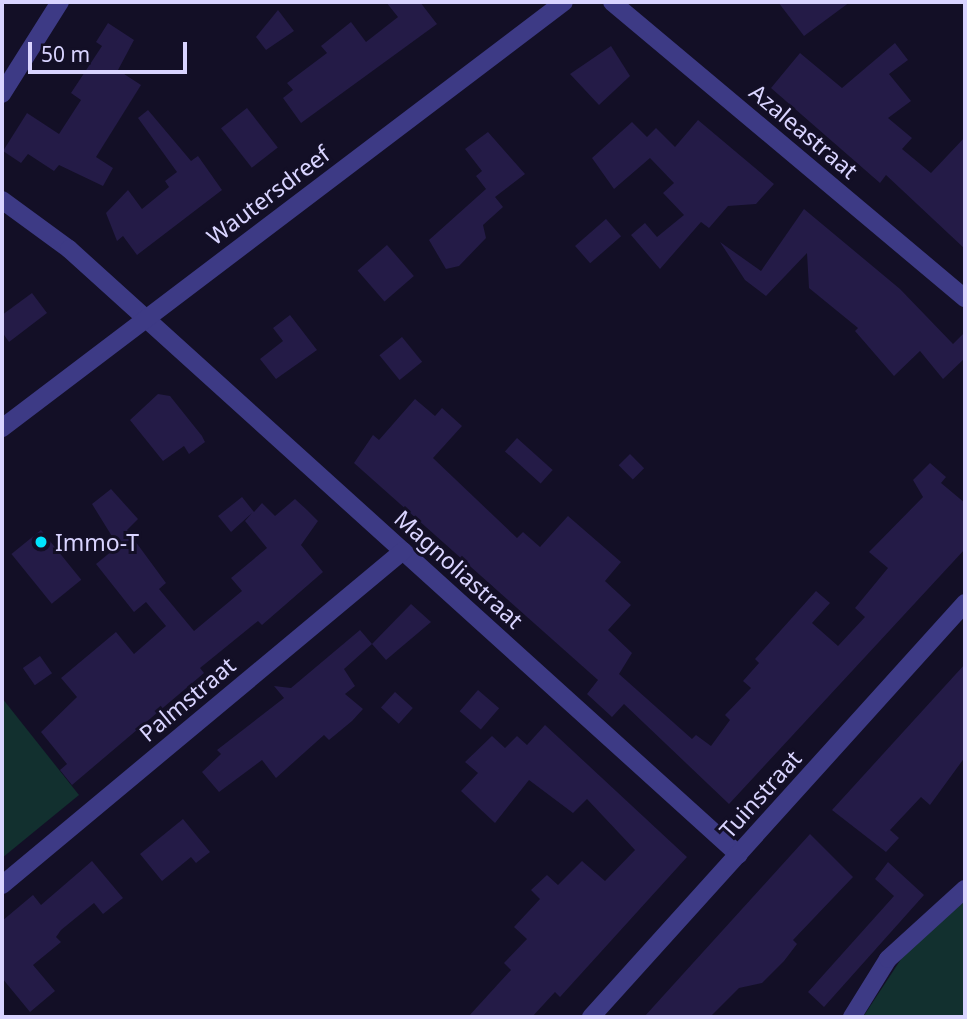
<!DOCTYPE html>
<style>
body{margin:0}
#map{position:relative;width:967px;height:1019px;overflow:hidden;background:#130f26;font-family:"Noto Sans",sans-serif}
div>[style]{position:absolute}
.green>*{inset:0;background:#12302f}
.building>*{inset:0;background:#241b47;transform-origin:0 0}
.minor>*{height:18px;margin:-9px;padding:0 9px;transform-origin:9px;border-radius:9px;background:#3d3a85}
.dots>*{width:19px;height:19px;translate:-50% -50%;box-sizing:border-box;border:4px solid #130f26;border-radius:50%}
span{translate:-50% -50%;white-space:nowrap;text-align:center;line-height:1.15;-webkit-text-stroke:6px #130f26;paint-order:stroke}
.street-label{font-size:23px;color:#d9d4ff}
.poi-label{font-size:23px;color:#d9d4ff}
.left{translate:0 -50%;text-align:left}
.frame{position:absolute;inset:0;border:4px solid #d9d4ff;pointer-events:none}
.scale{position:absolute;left:28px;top:42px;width:159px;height:32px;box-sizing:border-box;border:4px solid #d9d4ff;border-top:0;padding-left:9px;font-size:21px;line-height:24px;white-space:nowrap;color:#d9d4ff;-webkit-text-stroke:5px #130f26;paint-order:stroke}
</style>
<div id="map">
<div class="green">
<i style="clip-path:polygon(2px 698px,79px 795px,2px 858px)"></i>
<i style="clip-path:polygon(965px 901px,965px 1017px,863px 1017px,905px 953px)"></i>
</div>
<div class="building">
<i style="clip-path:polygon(386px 2px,420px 2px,437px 24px,301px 123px,283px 98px,293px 90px,287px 83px,327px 53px,321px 46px,351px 22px,366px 42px,398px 17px)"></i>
<i style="clip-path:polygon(778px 2px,850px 2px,804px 36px)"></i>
<i style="clip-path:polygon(278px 10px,294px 31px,266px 50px,256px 37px)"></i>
<i style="clip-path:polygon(108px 23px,134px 40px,118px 70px,141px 85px,96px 157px,113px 168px,103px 186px,59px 165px,54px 171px,28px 154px,21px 163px,3px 151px,27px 113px,59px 134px,81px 100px,71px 93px,102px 46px,96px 42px)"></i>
<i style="clip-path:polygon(895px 43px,908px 60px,889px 74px,911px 101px,888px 118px,912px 138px,902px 149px,931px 173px,965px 137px,965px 249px,886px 175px,880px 183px,771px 88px,800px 53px,842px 88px)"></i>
<i style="clip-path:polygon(611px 46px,630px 76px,599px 105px,570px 74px)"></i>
<i style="left:247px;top:108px;width:50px;height:33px;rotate:52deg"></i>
<i style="clip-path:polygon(148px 110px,191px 161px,198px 156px,222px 190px,137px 255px,123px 236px,117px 241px,106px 213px,128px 190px,142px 209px,169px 187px,165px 181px,177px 172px,138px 118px)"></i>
<i style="clip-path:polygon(698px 120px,774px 184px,756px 204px,728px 206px,709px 228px,701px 222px,660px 269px,631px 235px,645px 223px,657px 237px,684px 215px,663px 193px,674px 183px,650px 158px,614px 189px,592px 158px,632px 122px,647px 137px,656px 128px,675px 147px)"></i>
<i style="clip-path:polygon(488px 132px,525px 174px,495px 197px,503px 207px,483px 225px,486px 238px,459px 266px,446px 269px,429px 240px,486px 189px,476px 176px,482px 171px,465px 149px)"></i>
<i style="clip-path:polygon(804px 209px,900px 289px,953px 344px,965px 332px,965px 358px,943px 379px,920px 351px,894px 376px,855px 331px,858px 328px,809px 288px,807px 253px,766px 296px,745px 280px,720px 242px,761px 271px)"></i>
<i style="left:606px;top:219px;width:23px;height:41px;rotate:49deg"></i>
<i style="left:387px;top:245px;width:41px;height:39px;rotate:49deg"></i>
<i style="clip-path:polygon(32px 293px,47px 313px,9px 342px,2px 332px,2px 315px)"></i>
<i style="clip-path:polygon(290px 315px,317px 350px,276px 379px,260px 359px,283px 341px,273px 328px)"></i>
<i style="left:402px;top:337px;width:32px;height:29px;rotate:51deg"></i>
<i style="clip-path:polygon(158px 394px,170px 396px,202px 436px,205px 442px,189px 454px,184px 446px,163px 461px,130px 420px)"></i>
<i style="clip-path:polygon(415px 399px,435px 416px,442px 408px,462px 426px,433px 458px,517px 538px,523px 532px,540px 547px,568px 516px,621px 562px,605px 581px,631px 605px,608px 630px,632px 653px,619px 674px,692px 739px,696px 735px,711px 746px,730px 720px,725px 715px,751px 688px,743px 681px,759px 663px,755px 659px,816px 591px,830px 603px,812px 623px,838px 646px,865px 617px,855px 608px,888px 568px,869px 552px,923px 497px,913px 480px,930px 463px,946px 477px,941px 483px,965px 503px,965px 549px,729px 804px,624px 704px,612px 717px,587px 694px,598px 680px,354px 463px,373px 435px,379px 440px)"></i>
<i style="left:517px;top:438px;width:48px;height:18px;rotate:42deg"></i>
<i style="left:630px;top:454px;width:20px;height:16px;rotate:45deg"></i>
<i style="clip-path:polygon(111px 489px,138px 519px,127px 530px,166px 583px,159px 589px,194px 631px,242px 591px,231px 578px,267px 548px,245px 521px,252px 513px,231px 532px,218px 516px,242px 497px,254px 512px,262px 503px,275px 516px,295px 499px,307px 510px,318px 521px,301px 545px,323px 572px,262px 625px,258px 621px,200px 668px,204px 673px,72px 785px,60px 770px,67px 764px,41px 732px,77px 697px,61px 678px,116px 632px,134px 654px,166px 626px,146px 602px,134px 612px,96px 564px,118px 546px,92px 504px)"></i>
<i style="left:41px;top:530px;width:64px;height:38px;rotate:51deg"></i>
<i style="clip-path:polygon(411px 604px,431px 622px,386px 660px,372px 644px)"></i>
<i style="clip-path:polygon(360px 630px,372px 644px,344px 669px,355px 686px,345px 694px,363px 709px,352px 721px,329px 740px,324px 735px,276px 778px,262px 760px,219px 792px,202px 772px,221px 754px,217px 750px,284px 698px,274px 686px,291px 688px)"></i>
<i style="left:40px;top:656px;width:21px;height:21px;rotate:55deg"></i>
<i style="clip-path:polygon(965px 664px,965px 757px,930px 805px,921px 797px,890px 830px,899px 838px,886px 852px,832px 810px)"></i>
<i style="left:478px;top:690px;width:28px;height:28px;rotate:41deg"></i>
<i style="left:395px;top:692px;width:24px;height:21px;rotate:42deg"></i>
<i style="clip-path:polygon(545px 725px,687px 857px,560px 997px,555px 992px,532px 1017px,468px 1017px,511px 970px,504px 963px,527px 939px,514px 927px,540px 899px,531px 890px,547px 875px,558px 885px,582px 861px,605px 881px,635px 850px,587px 799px,573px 813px,529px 780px,495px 823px,461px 791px,478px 773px,465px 762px,492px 736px,505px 748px,517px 736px,527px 745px)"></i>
<i style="clip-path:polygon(183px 819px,210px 852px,196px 863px,191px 857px,162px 881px,140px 854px)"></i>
<i style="clip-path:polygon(810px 834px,853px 877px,793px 940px,797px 944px,784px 961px,762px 983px,739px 988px,710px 1017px,644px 1017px)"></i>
<i style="clip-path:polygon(92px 861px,123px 898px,103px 914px,94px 903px,61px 930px,56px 937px,61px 942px,33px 965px,55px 991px,30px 1012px,2px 978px,2px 921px,33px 895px,41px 905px)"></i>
<i style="clip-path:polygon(888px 862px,924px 895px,824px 1007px,808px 992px,894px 896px,875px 879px)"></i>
</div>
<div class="minor">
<i style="left:612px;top:2px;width:461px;rotate:40deg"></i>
<i style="left:2px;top:94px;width:109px;rotate:-57.8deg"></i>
<i style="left:2px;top:200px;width:83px;rotate:36.2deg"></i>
<i style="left:69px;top:249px;width:903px;rotate:42.13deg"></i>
<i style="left:2px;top:428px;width:705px;rotate:-37.16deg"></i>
<i style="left:2px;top:885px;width:522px;rotate:-39.79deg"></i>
<i style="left:591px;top:1017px;width:558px;rotate:-47.91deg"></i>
<i style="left:852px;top:1017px;width:68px;rotate:-58.2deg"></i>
<i style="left:888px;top:959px;width:104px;rotate:-42.3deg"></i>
</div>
<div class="dots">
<i style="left:41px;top:542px;background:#00e5ff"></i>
</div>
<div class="street-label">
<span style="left:804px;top:131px;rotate:40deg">Azaleastraat</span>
<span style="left:268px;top:195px;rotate:-37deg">Wautersdreef</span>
<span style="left:459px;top:569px;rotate:42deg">Magnoliastraat</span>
<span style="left:187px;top:699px;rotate:-40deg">Palmstraat</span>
<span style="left:760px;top:794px;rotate:-48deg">Tuinstraat</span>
</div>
<div class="poi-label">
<span class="left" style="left:55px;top:542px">Immo-T</span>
</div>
<div class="frame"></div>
<div class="scale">50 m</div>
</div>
